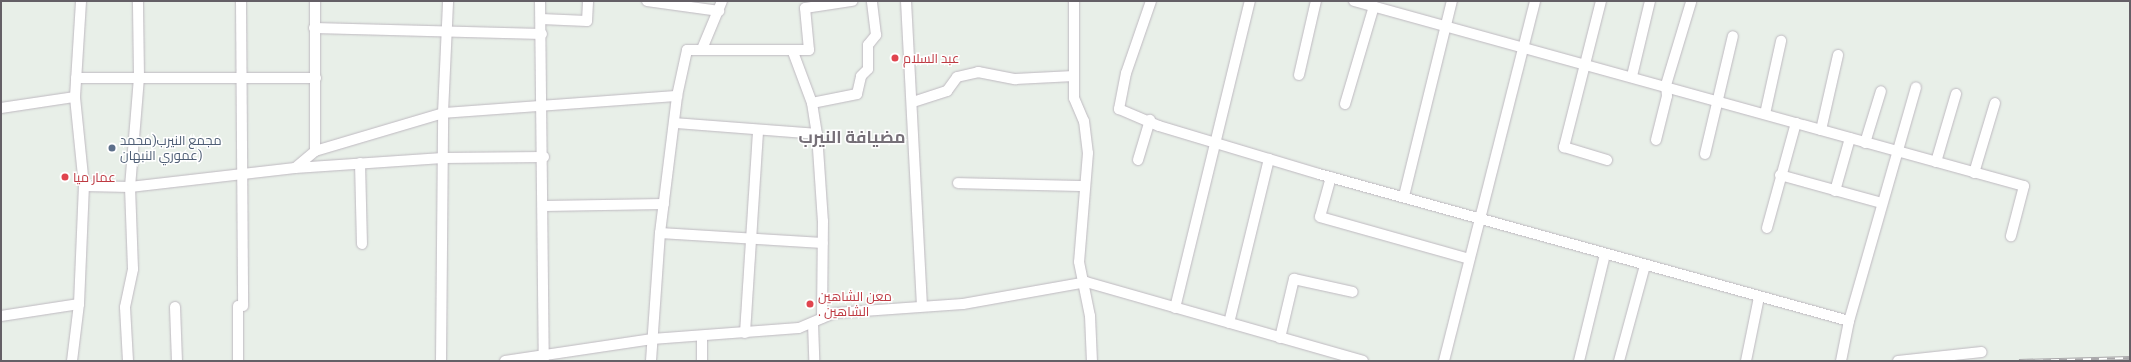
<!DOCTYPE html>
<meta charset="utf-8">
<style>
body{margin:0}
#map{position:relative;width:2131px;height:362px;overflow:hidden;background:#e8efe8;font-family:"Exo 2",Cairo,sans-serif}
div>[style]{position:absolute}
.roads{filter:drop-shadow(0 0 1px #beb9c0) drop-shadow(0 0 1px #beb9c0)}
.minor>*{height:10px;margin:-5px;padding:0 5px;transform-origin:5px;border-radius:5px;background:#fff}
.rail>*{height:4px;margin-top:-2px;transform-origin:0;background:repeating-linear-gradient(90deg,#fff 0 8px,#aaa8ab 0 16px);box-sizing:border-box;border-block:1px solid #aaa8ab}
.dots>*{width:11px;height:11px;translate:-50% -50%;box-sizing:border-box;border:2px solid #fff;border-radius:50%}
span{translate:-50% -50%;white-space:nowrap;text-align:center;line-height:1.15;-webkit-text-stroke:3px #fff;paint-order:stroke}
.health-label{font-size:13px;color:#be3a42}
.left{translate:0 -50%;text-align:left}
.service-label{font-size:13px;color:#4e5e75}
.district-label{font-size:17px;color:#767078;font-weight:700}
.frame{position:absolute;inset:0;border:2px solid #645f66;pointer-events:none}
</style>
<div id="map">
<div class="roads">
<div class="minor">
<i style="left:241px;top:1px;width:305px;rotate:89.6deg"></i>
<i style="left:540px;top:1px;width:360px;rotate:89.4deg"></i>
<i style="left:647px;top:1px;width:73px;rotate:7.9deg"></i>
<i style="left:906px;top:1px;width:305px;rotate:87deg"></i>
<i style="left:1074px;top:1px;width:97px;rotate:90deg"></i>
<i style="left:1074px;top:98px;width:25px;rotate:67deg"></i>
<i style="left:1084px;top:121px;width:32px;rotate:83deg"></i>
<i style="left:1088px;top:153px;width:109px;rotate:94.7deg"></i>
<i style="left:1079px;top:262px;width:55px;rotate:78.5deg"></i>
<i style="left:1090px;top:316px;width:45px;rotate:87.5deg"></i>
<i style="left:1151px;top:1px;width:76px;rotate:109.1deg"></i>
<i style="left:1126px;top:73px;width:37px;rotate:101deg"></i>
<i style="left:1119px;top:109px;width:43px;rotate:23deg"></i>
<i style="left:1159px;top:126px;width:167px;rotate:16.7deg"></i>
<i style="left:1319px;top:174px;width:550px;rotate:15.5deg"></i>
<i style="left:1849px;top:321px;width:41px;rotate:101.3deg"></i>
<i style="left:1354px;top:1px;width:695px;rotate:15.44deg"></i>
<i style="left:2024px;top:186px;width:52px;rotate:104.6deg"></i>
<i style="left:1601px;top:1px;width:151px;rotate:104.2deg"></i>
<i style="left:1564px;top:147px;width:45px;rotate:16.8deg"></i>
<i style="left:541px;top:19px;width:46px;rotate:2.5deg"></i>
<i style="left:587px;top:21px;width:20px;rotate:-87deg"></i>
<i style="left:314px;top:28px;width:228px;rotate:1.5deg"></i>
<i style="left:702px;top:49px;width:52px;rotate:-67.4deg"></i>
<i style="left:793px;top:52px;width:54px;rotate:69.6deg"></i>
<i style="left:812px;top:103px;width:31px;rotate:81deg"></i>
<i style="left:817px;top:134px;width:87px;rotate:86.1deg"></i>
<i style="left:823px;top:221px;width:97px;rotate:90.6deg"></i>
<i style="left:1299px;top:75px;width:76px;rotate:-77.1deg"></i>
<i style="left:1632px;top:76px;width:77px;rotate:-76.5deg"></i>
<i style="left:76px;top:78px;width:240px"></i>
<i style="left:913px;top:102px;width:36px;rotate:-18deg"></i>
<i style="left:947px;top:91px;width:17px;rotate:-54deg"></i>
<i style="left:957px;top:77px;width:22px;rotate:-13deg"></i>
<i style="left:978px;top:72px;width:38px;rotate:11deg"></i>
<i style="left:1015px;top:79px;width:59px;rotate:-2.9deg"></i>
<i style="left:812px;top:103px;width:46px;rotate:-11.3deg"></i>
<i style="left:857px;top:94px;width:18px;rotate:-77deg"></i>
<i style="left:861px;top:76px;width:10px;rotate:-45deg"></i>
<i style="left:868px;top:69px;width:24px;rotate:-90deg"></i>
<i style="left:868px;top:45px;width:13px;rotate:-51deg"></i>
<i style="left:876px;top:35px;width:34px;rotate:-97deg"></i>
<i style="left:1345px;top:104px;width:102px;rotate:-73.5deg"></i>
<i style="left:1px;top:108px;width:75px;rotate:-8.5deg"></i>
<i style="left:1765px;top:114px;width:75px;rotate:-77.6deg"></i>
<i style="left:675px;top:123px;width:142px;rotate:4.4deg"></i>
<i style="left:1821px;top:130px;width:77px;rotate:-77.2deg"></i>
<i style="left:1656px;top:140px;width:45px;rotate:-76deg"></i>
<i style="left:1667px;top:96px;width:11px;rotate:-95deg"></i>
<i style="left:1666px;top:85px;width:87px;rotate:-73.2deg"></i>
<i style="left:1865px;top:143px;width:54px;rotate:-72.9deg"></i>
<i style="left:315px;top:151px;width:150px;rotate:-90deg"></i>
<i style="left:1705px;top:154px;width:121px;rotate:-76.7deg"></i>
<i style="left:1138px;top:160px;width:42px;rotate:-73.3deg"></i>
<i style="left:1936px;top:162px;width:71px;rotate:-73.6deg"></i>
<i style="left:360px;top:163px;width:81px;rotate:88.6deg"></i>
<i style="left:295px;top:168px;width:26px;rotate:-40deg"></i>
<i style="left:315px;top:151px;width:134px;rotate:-16.5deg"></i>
<i style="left:443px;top:113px;width:235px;rotate:-4.2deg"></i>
<i style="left:1974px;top:173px;width:73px;rotate:-73.3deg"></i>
<i style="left:1780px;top:175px;width:106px;rotate:15.4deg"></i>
<i style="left:1331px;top:177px;width:41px;rotate:105.4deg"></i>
<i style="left:1320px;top:217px;width:155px;rotate:15.7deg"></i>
<i style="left:958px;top:183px;width:127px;rotate:1.4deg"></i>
<i style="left:84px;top:186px;width:46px;rotate:1.2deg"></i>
<i style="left:130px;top:187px;width:166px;rotate:-6.6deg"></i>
<i style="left:295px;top:168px;width:148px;rotate:-3.9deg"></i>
<i style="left:443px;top:158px;width:101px;rotate:-0.6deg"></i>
<i style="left:1835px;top:191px;width:55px;rotate:-74.2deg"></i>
<i style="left:1404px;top:196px;width:201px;rotate:-76.2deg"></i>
<i style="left:544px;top:206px;width:120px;rotate:-1deg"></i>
<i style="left:1767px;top:228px;width:109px;rotate:-74.6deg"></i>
<i style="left:660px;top:233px;width:163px;rotate:3.5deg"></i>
<i style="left:175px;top:307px;width:54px;rotate:87.9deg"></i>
<i style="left:1175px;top:308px;width:316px;rotate:-76.3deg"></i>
<i style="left:1px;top:316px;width:79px;rotate:-8.7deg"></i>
<i style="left:1849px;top:321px;width:243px;rotate:-74deg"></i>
<i style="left:813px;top:323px;width:38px;rotate:88deg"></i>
<i style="left:1229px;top:323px;width:169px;rotate:-76.3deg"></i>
<i style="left:745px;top:333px;width:202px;rotate:-86.3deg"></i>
<i style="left:702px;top:337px;width:24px;rotate:90deg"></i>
<i style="left:1280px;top:338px;width:61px;rotate:-76.7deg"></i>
<i style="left:1294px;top:279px;width:60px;rotate:12.4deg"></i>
<i style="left:72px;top:361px;width:57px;rotate:-83deg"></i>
<i style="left:79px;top:304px;width:118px;rotate:-87.6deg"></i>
<i style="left:84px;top:186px;width:89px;rotate:-95.8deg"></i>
<i style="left:75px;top:97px;width:96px;rotate:-86.4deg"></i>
<i style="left:128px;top:361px;width:54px;rotate:-93.2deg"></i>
<i style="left:125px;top:307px;width:39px;rotate:-78deg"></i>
<i style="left:133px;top:269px;width:82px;rotate:-92.1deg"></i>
<i style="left:130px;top:187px;width:110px;rotate:-85.3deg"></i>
<i style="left:139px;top:77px;width:76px;rotate:-90.8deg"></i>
<i style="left:238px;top:361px;width:55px;rotate:-90deg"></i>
<i style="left:441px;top:361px;width:248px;rotate:-89.5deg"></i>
<i style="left:443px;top:113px;width:112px;rotate:-87.4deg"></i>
<i style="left:505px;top:361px;width:149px;rotate:-8.5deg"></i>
<i style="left:652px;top:339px;width:147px;rotate:-4.3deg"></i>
<i style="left:799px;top:328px;width:39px;rotate:-23deg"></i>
<i style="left:835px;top:313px;width:128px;rotate:-4deg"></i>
<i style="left:963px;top:304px;width:125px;rotate:-10.1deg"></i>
<i style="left:1086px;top:282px;width:288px;rotate:15.9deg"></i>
<i style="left:651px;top:361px;width:128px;rotate:-86deg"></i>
<i style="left:660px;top:233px;width:138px;rotate:-82.9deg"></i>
<i style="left:677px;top:96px;width:47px;rotate:-77.7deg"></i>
<i style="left:687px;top:50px;width:122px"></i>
<i style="left:809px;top:50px;width:42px;rotate:-95.4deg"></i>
<i style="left:805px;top:8px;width:48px;rotate:-8.5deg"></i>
<i style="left:1444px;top:361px;width:371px;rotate:-75.8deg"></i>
<i style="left:1579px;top:361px;width:110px;rotate:-76.3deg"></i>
<i style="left:1619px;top:361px;width:99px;rotate:-74.8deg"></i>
<i style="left:1746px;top:361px;width:65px;rotate:-78.5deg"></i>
<i style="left:1898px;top:361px;width:84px;rotate:-6.1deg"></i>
</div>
</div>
<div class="rail">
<i style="left:2019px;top:361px;width:111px;rotate:-1.5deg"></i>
</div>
<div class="dots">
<i style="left:895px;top:58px;background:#e0444e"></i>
<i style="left:112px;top:148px;background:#5c6f8a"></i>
<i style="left:65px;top:177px;background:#e0444e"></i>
<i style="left:810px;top:304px;background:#e0444e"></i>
</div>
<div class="health-label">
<span class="left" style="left:903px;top:58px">عبد السلام</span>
<span class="left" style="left:73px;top:177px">عمار ميا</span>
<span class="left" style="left:818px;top:304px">معن الشاهين<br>. الشاهين</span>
</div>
<div class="service-label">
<span class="left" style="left:120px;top:148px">مجمع النيرب(محمد<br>عموري النبهان)</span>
</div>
<div class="district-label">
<span style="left:852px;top:137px">مضيافة النيرب</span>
</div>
<div class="frame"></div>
</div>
